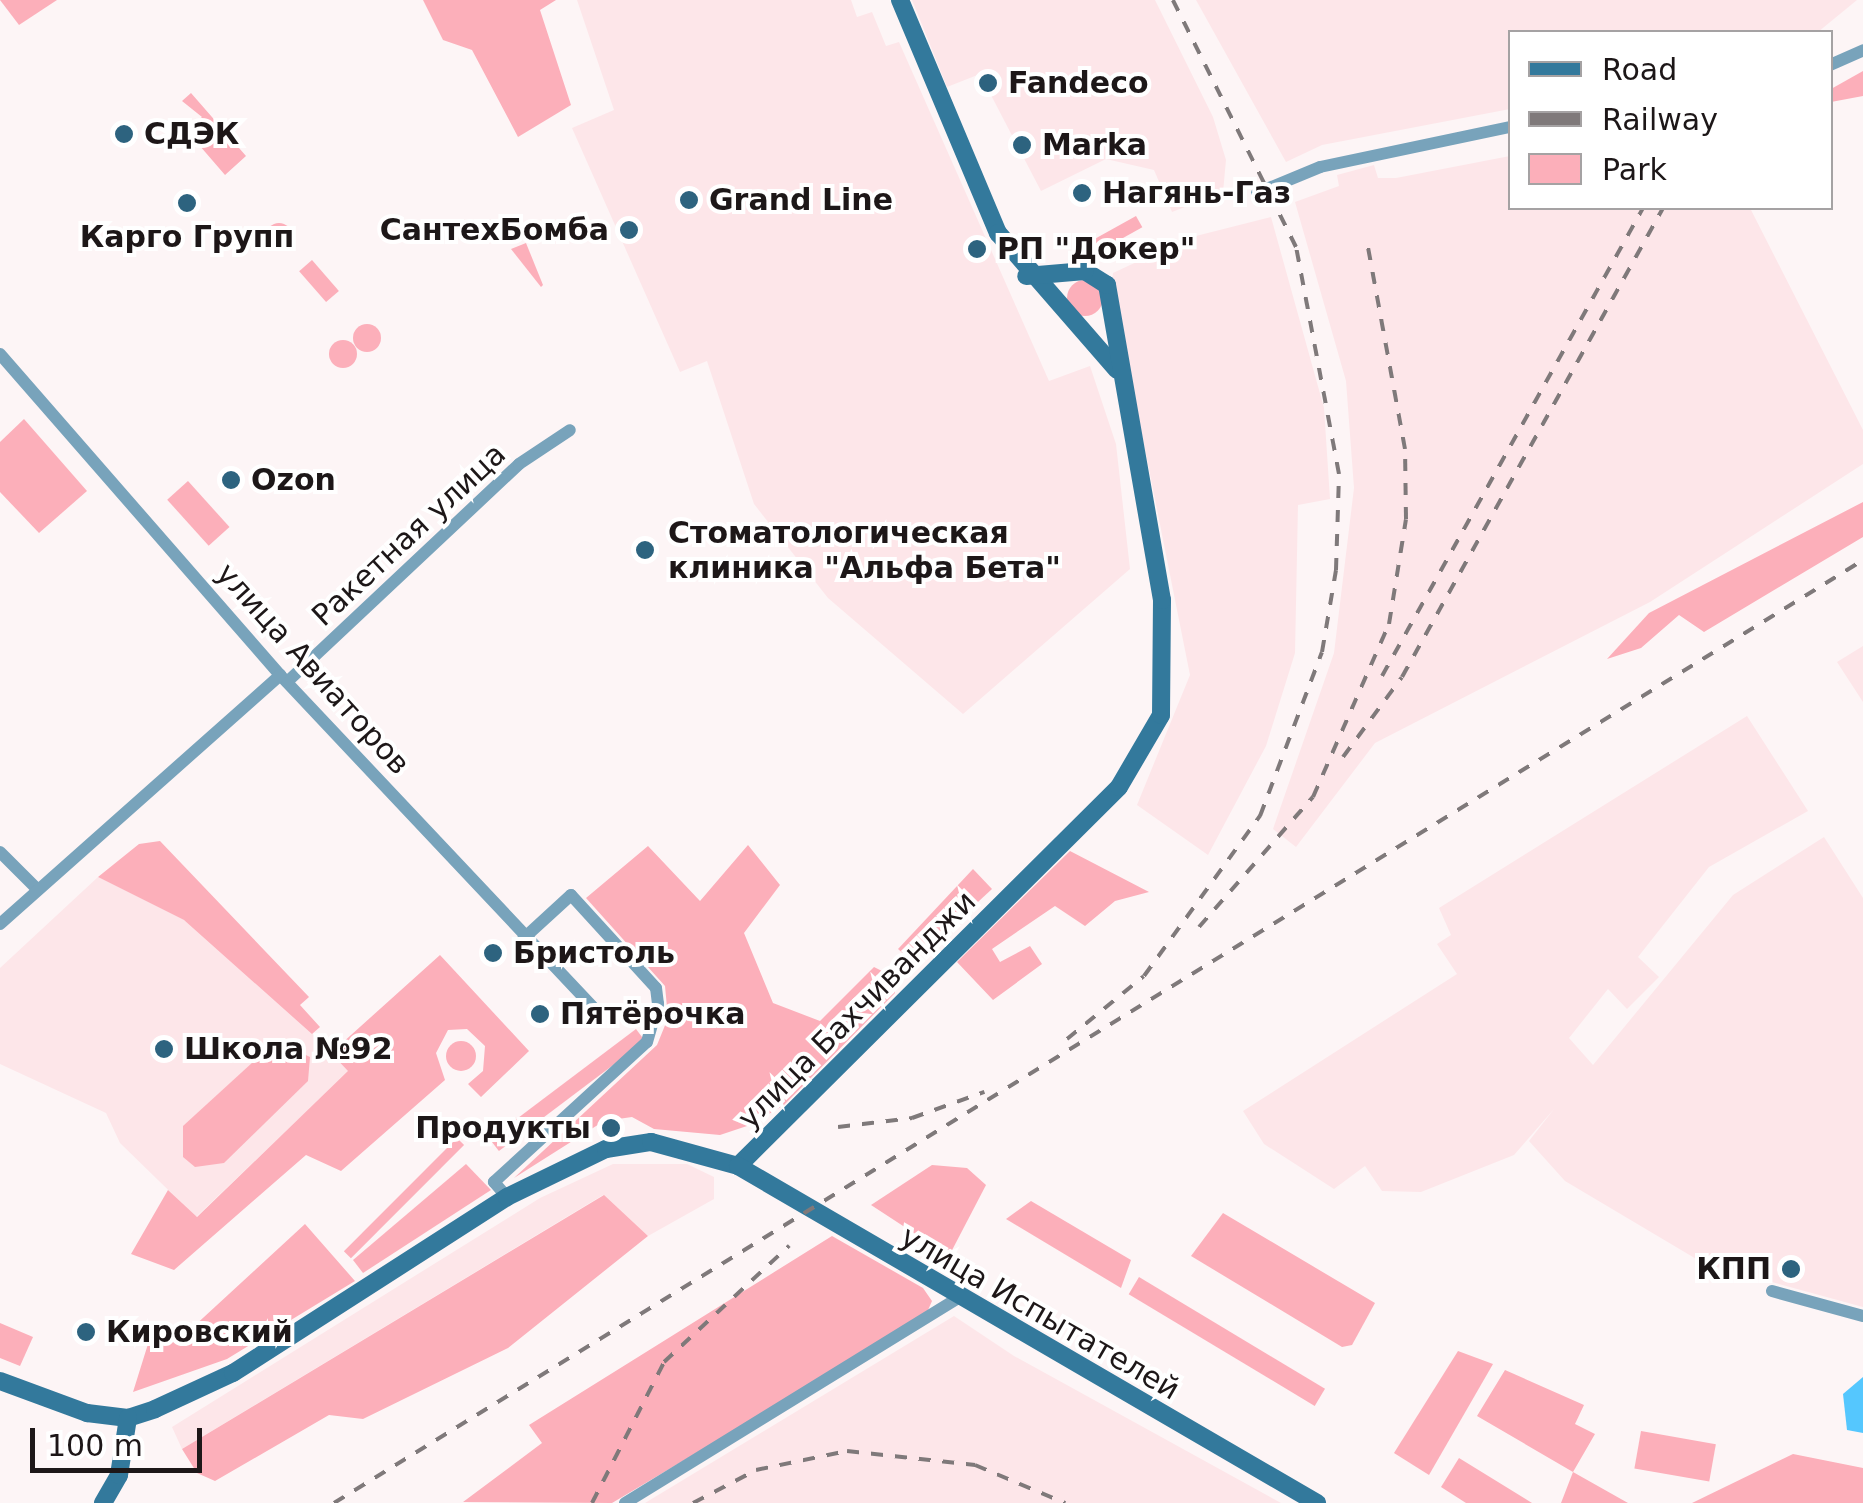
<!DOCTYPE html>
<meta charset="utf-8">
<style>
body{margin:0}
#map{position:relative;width:1863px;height:1503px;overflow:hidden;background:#fdf5f6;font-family:"DejaVu Sans",sans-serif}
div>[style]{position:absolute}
.built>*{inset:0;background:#fde6e9}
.green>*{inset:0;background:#fcafba;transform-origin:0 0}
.round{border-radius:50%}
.water>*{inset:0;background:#55c7fe}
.street>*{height:12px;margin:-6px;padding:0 6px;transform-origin:6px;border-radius:6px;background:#78a3bb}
.secondary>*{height:18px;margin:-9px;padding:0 9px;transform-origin:9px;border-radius:9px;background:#33799c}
.rail>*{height:4px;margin-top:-2px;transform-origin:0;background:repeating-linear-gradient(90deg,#7f797a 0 12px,transparent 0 24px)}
.dots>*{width:28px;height:28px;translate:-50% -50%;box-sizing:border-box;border:5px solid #fff;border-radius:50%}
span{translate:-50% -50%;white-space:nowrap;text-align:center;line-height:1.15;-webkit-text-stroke:8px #fff;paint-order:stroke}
.poi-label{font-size:30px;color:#1d1718;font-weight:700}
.left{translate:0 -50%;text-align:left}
.right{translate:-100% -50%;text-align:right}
.street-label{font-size:30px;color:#1d1718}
.legend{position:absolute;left:1508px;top:30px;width:325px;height:180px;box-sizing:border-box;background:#fff;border:2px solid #a5a2a3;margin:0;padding:12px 18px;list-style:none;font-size:30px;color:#1d1718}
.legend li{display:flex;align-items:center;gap:20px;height:50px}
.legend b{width:50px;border:2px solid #a5a2a3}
.scale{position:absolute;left:30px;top:1428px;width:172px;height:45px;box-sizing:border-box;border:5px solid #1d1718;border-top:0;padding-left:12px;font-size:30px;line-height:35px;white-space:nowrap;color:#1d1718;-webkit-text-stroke:8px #fff;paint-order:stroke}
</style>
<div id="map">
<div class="built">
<i style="clip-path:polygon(577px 0,851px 0,857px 17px,872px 12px,886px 46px,899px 42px,1049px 381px,1090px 366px,1116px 444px,1130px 569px,963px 714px,828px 598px,754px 504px,707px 361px,680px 372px,572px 128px,614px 110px)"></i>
<i style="clip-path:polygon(912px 0,1155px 0,1213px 117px,1226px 160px,1223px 192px,1172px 212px,1154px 170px,1106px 159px,1041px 191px,980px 74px,947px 87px)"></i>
<i style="clip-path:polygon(1196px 0,1857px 0,1818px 32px,1510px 32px,1510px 109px,1322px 145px,1286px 162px)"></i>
<i style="clip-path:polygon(1510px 156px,1510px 208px,1750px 208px,1863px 430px,1863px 464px,1650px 602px,1375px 743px,1296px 847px,1273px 829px,1334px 653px,1354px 488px,1346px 381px,1295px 202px,1339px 186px,1337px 175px,1374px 165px,1378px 178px,1396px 178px)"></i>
<i style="clip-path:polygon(1271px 217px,1324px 408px,1330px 499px,1298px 505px,1295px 653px,1266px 746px,1208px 855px,1137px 805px,1190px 675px,1112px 284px,1113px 273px,1188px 238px)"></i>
<i style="clip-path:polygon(1863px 646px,1863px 702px,1837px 662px)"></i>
<i style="clip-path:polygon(1747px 716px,1808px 811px,1709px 867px,1638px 957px,1659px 977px,1627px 1009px,1608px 989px,1569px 1038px,1593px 1065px,1733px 895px,1824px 837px,1863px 898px,1863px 1307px,1703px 1263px,1565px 1181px,1529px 1141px,1554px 1109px,1514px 1155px,1421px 1192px,1382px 1191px,1365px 1166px,1334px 1189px,1264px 1144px,1243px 1111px,1457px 974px,1437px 944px,1451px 935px,1439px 908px)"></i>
<i style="clip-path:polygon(98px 877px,184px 920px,248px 968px,349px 1071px,196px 1217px,120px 1143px,106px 1113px,0 1064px,0 968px)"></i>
<i style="clip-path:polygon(613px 1164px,687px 1164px,714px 1177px,714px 1199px,648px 1236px,603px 1195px,182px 1449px,172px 1427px,540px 1198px)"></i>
<i style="clip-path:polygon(954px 1316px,1014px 1356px,1281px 1503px,645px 1503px)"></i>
</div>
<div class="green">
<i style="clip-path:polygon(0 0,57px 0,19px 25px)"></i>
<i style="clip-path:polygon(423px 0,556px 0,540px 10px,571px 105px,518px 137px,472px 50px,443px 40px)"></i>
<i style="clip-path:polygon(1863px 71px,1863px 96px,1831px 102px,1831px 89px)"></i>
<i style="clip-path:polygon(191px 93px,246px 156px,225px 175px,187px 131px,202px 117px,182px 101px)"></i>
<i style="left:1136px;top:216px;width:13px;height:70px;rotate:61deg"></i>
<i class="round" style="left:266px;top:223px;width:26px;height:26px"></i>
<i style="clip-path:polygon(526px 243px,543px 285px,541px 287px,511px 249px)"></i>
<i style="left:312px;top:260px;width:41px;height:17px;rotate:49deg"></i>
<i class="round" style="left:1067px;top:280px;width:36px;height:36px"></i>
<i class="round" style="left:353px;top:324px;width:28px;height:28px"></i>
<i class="round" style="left:329px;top:340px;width:28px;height:28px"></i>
<i style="clip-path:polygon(24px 419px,87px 491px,39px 533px,0 492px,0 442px)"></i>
<i style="left:188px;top:481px;width:62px;height:28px;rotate:48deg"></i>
<i style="clip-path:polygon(1863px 502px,1863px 537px,1704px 632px,1679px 615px,1641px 648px,1607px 659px,1649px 613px)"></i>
<i style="clip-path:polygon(160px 841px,309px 997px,300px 1005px,320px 1027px,312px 1034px,184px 920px,98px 877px,139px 844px)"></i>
<i style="clip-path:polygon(748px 845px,780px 885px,744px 933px,773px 1003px,820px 1021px,874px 967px,894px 977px,895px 993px,784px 1105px,750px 1125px,720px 1135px,654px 1129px,632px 1117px,604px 1121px,514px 1178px,657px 1045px,668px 1018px,665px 986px,586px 898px,648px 846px,700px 901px)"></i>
<i style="clip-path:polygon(1070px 851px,1149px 892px,1115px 901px,1085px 926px,1055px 906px,992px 949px,1000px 962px,1030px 946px,1042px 964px,993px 1000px,957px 962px)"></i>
<i style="clip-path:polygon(973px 869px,992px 889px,913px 962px,898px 949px)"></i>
<i style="clip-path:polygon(440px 955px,529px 1051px,481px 1097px,468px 1084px,483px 1071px,485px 1046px,467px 1029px,448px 1030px,436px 1053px,445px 1080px,341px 1171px,306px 1155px,174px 1270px,131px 1254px,168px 1190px,197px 1217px,348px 1071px,331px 1053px)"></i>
<i style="left:636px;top:1029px;width:15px;height:183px;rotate:53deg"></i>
<i style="clip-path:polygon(276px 1041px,310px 1057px,308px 1081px,224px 1163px,195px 1167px,183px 1157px,183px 1126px)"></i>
<i class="round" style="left:446px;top:1041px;width:30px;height:30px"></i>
<i style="left:457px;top:1138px;width:10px;height:160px;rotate:45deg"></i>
<i style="clip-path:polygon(466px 1164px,491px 1190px,363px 1273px,353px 1260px)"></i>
<i style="clip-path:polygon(932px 1165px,967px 1168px,986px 1185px,949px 1256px,871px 1205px)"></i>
<i style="clip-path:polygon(604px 1195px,648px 1236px,508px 1348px,363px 1419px,329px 1415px,215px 1481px,197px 1473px,182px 1449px)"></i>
<i style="clip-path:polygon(1031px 1201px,1131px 1260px,1121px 1288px,1006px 1219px)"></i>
<i style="clip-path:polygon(1223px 1213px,1375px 1303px,1352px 1345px,1342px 1347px,1191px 1256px)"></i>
<i style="clip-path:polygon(305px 1224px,355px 1281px,227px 1359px,133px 1392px,153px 1328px,191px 1329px)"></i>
<i style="clip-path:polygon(832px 1236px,923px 1288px,932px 1301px,925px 1317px,612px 1503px,463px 1502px,542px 1443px,529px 1425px)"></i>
<i style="left:1139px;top:1277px;width:217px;height:20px;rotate:31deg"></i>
<i style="clip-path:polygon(0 1323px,33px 1337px,20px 1366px,0 1358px)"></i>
<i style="clip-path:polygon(1458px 1351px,1493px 1364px,1429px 1475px,1394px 1453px)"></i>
<i style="clip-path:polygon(1505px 1370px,1584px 1405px,1575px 1424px,1595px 1434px,1573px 1472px,1628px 1503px,1561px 1503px,1573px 1472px,1477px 1416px)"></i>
<i style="left:1641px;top:1431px;width:76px;height:38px;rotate:10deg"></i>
<i style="clip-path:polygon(1793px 1454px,1863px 1468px,1863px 1503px,1692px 1503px)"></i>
<i style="clip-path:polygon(1459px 1458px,1532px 1503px,1466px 1503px,1441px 1487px)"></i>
</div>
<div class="water">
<i style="clip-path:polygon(1863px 1377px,1863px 1433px,1847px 1430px,1843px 1394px)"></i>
</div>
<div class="street">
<i style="left:1830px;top:65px;width:36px;rotate:-24deg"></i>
<i style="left:1257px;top:193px;width:68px;rotate:-22.4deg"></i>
<i style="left:1320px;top:167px;width:194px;rotate:-11.9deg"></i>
<i style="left:0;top:354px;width:426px;rotate:48.9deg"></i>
<i style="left:280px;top:675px;width:459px;rotate:46.7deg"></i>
<i style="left:287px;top:682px;width:318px;rotate:-43.2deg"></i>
<i style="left:519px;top:464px;width:61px;rotate:-33.7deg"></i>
<i style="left:0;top:852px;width:51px;rotate:45deg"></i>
<i style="left:0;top:924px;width:375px;rotate:-41.6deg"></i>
<i style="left:507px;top:1197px;width:20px;rotate:-131deg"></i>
<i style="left:494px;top:1182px;width:207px;rotate:-42.5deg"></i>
<i style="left:647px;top:1042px;width:40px;rotate:-74deg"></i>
<i style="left:658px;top:1004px;width:16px;rotate:-97deg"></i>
<i style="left:656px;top:988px;width:126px;rotate:-132.4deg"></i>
<i style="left:571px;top:895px;width:65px;rotate:137.5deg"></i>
<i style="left:1772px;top:1291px;width:94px;rotate:15.4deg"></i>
<i style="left:625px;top:1503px;width:390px;rotate:-31.6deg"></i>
</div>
<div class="secondary">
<i style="left:900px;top:0;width:253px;rotate:67.2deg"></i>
<i style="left:998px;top:233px;width:181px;rotate:49deg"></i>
<i style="left:738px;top:1166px;width:537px;rotate:-44.85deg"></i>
<i style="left:1119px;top:787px;width:83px;rotate:-59.7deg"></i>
<i style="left:1161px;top:715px;width:115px;rotate:-89.5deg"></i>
<i style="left:1162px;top:600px;width:320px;rotate:-99.9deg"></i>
<i style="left:1107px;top:285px;width:26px;rotate:-148deg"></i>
<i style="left:1085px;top:271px;width:59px;rotate:175.2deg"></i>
<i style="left:0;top:1381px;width:93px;rotate:20.2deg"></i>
<i style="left:87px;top:1413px;width:41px;rotate:7deg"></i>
<i style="left:128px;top:1418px;width:28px;rotate:-18deg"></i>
<i style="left:155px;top:1409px;width:86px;rotate:-24.8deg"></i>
<i style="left:233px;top:1373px;width:326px;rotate:-32.7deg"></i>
<i style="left:507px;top:1197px;width:110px;rotate:-25.9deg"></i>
<i style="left:606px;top:1149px;width:46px;rotate:-8.8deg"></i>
<i style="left:651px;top:1142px;width:90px;rotate:15.4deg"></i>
<i style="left:738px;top:1166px;width:670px;rotate:30.2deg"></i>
<i style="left:103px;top:1503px;width:32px;rotate:-60deg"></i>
<i style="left:119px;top:1475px;width:58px;rotate:-81deg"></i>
</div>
<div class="rail">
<i style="left:1382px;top:676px;width:536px;rotate:-60.85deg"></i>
<i style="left:1343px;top:757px;width:99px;rotate:-53.6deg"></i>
<i style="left:1402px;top:677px;width:537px;rotate:-60.9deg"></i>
<i style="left:1199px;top:927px;width:173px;rotate:-48.8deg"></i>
<i style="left:1313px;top:797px;width:189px;rotate:-66.3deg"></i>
<i style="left:1389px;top:624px;width:106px;rotate:-80.8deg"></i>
<i style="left:1406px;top:519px;width:70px;rotate:-90.8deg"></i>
<i style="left:1405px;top:449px;width:210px;rotate:-100.4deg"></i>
<i style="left:1067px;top:1039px;width:99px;rotate:-39.3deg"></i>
<i style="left:1144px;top:976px;width:198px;rotate:-54.1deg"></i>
<i style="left:1260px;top:816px;width:175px;rotate:-69.3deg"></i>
<i style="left:1322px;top:652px;width:83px;rotate:-80.3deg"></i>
<i style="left:1336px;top:570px;width:96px;rotate:-88.2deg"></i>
<i style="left:1339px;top:474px;width:231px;rotate:-100.7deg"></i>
<i style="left:1296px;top:247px;width:276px;rotate:-116.5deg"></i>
<i style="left:838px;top:1127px;width:75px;rotate:-6.9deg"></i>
<i style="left:912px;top:1118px;width:77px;rotate:-19.9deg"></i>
<i style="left:334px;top:1503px;width:1796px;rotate:-31.66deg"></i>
<i style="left:592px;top:1503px;width:158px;rotate:-62.9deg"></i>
<i style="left:664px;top:1362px;width:171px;rotate:-42.9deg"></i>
<i style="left:693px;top:1503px;width:71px;rotate:-27.6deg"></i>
<i style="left:756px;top:1470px;width:93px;rotate:-11.8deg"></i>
<i style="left:847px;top:1451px;width:129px;rotate:6.2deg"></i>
<i style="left:975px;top:1465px;width:98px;rotate:22.9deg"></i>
</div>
<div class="dots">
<i style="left:988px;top:83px;background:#2d637f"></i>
<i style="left:124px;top:134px;background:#2d637f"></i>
<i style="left:1022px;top:145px;background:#2d637f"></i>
<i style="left:1082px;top:193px;background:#2d637f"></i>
<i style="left:689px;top:200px;background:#2d637f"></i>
<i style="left:187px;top:203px;background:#2d637f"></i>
<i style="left:629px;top:230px;background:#2d637f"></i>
<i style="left:977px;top:249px;background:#2d637f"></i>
<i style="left:231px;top:480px;background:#2d637f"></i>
<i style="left:645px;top:550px;background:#2d637f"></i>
<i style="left:493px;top:953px;background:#2d637f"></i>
<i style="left:540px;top:1014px;background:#2d637f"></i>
<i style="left:164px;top:1049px;background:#2d637f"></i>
<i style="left:611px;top:1128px;background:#2d637f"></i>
<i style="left:1791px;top:1269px;background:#2d637f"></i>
<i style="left:86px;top:1332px;background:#2d637f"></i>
</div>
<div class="poi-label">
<span class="left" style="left:1008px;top:83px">Fandeco</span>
<span class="left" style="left:144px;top:134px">СДЭК</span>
<span class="left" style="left:1042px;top:145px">Marka</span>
<span class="left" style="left:1102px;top:193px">Нагянь-Газ</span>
<span class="left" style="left:709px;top:200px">Grand Line</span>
<span class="right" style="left:609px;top:230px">СантехБомба</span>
<span style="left:187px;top:237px">Карго Групп</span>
<span class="left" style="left:997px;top:249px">РП "Докер"</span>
<span class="left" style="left:251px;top:480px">Ozon</span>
<span class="left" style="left:668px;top:550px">Стоматологическая<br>клиника "Альфа Бета"</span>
<span class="left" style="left:513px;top:953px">Бристоль</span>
<span class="left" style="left:560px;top:1014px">Пятёрочка</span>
<span class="left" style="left:184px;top:1049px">Школа №92</span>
<span class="right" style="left:591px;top:1128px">Продукты</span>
<span class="right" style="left:1771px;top:1269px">КПП</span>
<span class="left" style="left:106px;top:1332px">Кировский</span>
</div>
<div class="street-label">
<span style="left:409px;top:535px;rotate:-43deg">Ракетная улица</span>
<span style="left:313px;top:669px;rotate:48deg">улица Авиаторов</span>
<span style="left:857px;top:1010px;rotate:-45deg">улица Бахчиванджи</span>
<span style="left:1040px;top:1313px;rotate:30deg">улица Испытателей</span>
</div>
<ul class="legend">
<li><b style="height:12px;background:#33799c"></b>Road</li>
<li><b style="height:12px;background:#7f797a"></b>Railway</li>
<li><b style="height:28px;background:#fcafba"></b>Park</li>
</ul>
<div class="scale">100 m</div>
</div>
